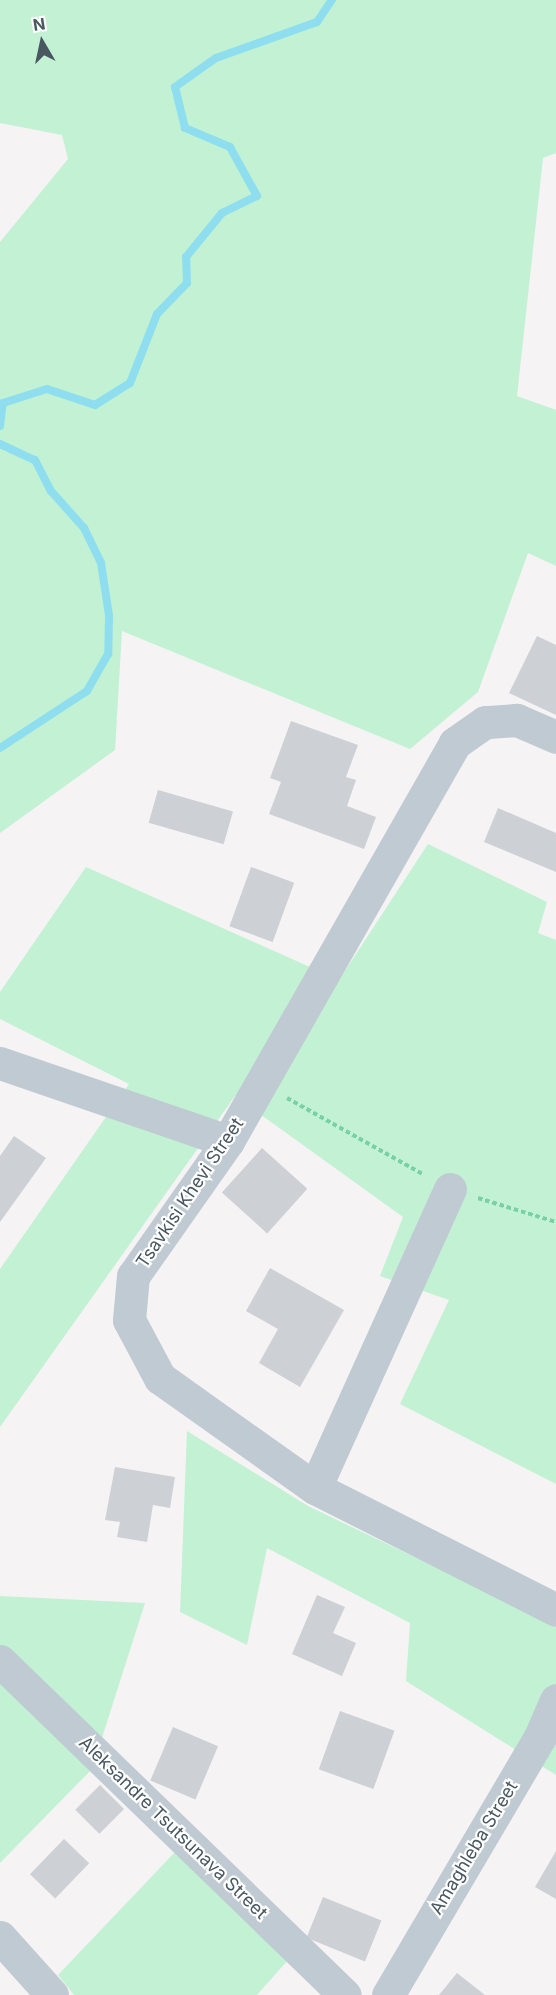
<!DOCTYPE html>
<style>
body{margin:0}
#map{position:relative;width:556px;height:1995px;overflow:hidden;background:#f5f3f3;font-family:Inter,sans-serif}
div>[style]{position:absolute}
.green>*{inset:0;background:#c2f2d3}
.stream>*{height:8px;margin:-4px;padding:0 4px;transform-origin:4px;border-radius:4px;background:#8edeef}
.building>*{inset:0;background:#cdd0d5;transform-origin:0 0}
.path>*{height:4px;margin-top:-2px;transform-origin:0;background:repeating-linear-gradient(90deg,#78d1a2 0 4.5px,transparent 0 7.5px)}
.minor>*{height:33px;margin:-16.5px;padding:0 16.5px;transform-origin:16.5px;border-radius:16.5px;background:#c0cad2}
span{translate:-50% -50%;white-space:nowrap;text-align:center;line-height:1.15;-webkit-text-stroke:4.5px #fff;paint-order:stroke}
.street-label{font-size:18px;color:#495761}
.north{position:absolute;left:12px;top:12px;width:60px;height:60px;-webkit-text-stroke:4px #fff;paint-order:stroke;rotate:351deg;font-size:16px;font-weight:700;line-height:24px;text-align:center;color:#495761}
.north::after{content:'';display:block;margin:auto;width:21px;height:27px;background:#495761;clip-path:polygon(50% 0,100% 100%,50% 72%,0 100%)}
</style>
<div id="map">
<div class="green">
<i style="clip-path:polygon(0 0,556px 0,556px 153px,543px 158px,517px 396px,556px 410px,556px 566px,528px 553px,478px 692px,410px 749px,122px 631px,115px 750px,0 833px,0 242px,68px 159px,62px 135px,0 123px)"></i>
<i style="clip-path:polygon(428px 844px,547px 902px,538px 933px,556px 940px,556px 1484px,400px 1404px,449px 1300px,380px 1276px,403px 1217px,235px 1096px,0 1427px,0 1269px,129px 1084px,0 1019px,0 992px,86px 867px,339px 980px)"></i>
<i style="clip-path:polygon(187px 1431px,308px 1506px,556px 1625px,556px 1775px,406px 1681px,410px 1623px,267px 1548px,247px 1645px,180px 1612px)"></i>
<i style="clip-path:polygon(0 1596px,145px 1603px,92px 1769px,0 1863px)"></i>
<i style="clip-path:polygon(176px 1851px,288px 1960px,257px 1995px,74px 1995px,58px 1975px)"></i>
</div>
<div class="stream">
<i style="left:0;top:426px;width:23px;rotate:-83deg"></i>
<i style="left:3px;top:403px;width:46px;rotate:-17.7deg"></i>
<i style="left:47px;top:389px;width:51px;rotate:18.4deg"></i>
<i style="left:95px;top:405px;width:41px;rotate:-32.2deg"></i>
<i style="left:130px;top:383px;width:74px;rotate:-68.6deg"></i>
<i style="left:157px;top:314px;width:43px;rotate:-45.9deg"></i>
<i style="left:187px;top:283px;width:26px;rotate:-92deg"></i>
<i style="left:186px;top:257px;width:57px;rotate:-50.7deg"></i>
<i style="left:222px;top:213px;width:39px;rotate:-26deg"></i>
<i style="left:257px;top:196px;width:56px;rotate:-118.9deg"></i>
<i style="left:230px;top:147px;width:49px;rotate:-157.1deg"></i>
<i style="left:185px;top:128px;width:42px;rotate:-103.7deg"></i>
<i style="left:175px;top:87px;width:50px;rotate:-35.3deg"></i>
<i style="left:216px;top:58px;width:107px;rotate:-19.6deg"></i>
<i style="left:317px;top:22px;width:27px;rotate:-56deg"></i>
<i style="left:0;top:444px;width:38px;rotate:25deg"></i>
<i style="left:35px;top:460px;width:35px;rotate:63deg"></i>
<i style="left:51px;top:491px;width:50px;rotate:48.3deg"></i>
<i style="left:84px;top:528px;width:39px;rotate:64deg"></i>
<i style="left:101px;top:563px;width:53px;rotate:81.3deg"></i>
<i style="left:109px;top:615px;width:39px;rotate:91deg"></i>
<i style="left:108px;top:654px;width:43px;rotate:119.6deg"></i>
<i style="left:87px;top:691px;width:104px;rotate:146.8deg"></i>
</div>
<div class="building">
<i style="clip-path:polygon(537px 636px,556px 645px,556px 715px,509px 693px)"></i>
<i style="clip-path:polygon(291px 721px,358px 745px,346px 777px,356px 780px,347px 806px,376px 817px,364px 849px,269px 814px,281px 782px,270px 778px)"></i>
<i style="left:158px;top:790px;width:78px;height:34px;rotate:16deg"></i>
<i style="clip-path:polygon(498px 808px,556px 833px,556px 872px,484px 842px)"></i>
<i style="left:251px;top:867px;width:46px;height:63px;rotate:20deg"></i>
<i style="clip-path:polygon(14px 1136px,46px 1158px,0 1222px,0 1156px)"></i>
<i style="left:262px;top:1148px;width:61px;height:60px;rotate:42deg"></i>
<i style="clip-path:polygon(270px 1268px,344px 1310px,300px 1387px,259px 1363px,278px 1329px,246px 1311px)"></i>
<i style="clip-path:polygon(115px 1467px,175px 1477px,170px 1508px,153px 1505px,147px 1542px,117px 1537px,120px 1522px,105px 1520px)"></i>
<i style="clip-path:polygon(317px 1595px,345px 1607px,333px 1633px,356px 1643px,342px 1676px,292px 1654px)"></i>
<i style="left:340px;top:1711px;width:58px;height:62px;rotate:20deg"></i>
<i style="left:173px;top:1727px;width:49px;height:58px;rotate:23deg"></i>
<i style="left:100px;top:1785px;width:34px;height:35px;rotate:45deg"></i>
<i style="left:64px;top:1839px;width:35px;height:49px;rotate:44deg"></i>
<i style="clip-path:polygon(556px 1851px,556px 1899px,535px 1887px)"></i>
<i style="left:323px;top:1897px;width:63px;height:44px;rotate:22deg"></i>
<i style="clip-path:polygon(457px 1973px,485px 1995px,439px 1995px)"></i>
</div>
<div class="path">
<i style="left:287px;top:1098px;width:157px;rotate:29.3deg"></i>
<i style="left:478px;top:1198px;width:82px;rotate:17.1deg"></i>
</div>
<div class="minor">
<i style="left:556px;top:737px;width:43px;rotate:-156.4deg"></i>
<i style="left:517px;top:720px;width:32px;rotate:176deg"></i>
<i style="left:485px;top:722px;width:37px;rotate:145deg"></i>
<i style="left:455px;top:743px;width:458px;rotate:119.7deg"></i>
<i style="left:228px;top:1141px;width:165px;rotate:125.1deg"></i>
<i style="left:133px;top:1276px;width:44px;rotate:95.2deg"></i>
<i style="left:129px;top:1320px;width:66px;rotate:61.9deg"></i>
<i style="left:160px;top:1378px;width:190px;rotate:35.4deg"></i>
<i style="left:315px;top:1488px;width:270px;rotate:26.8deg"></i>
<i style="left:0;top:1063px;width:241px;rotate:18.9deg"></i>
<i style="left:315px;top:1488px;width:328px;rotate:-65.7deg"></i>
<i style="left:0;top:1661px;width:480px;rotate:44.1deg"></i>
<i style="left:0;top:1937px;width:78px;rotate:48.1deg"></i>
<i style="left:388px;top:1995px;width:299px;rotate:-59.5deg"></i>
<i style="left:540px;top:1737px;width:40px;rotate:-66.6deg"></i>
</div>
<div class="street-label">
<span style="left:190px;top:1193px;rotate:-56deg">Tsavkisi Khevi Street</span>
<span style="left:173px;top:1828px;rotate:44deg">Aleksandre Tsutsunava Street</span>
<span style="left:474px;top:1848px;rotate:-59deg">Amaghleba Street</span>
</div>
<div class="north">N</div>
</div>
